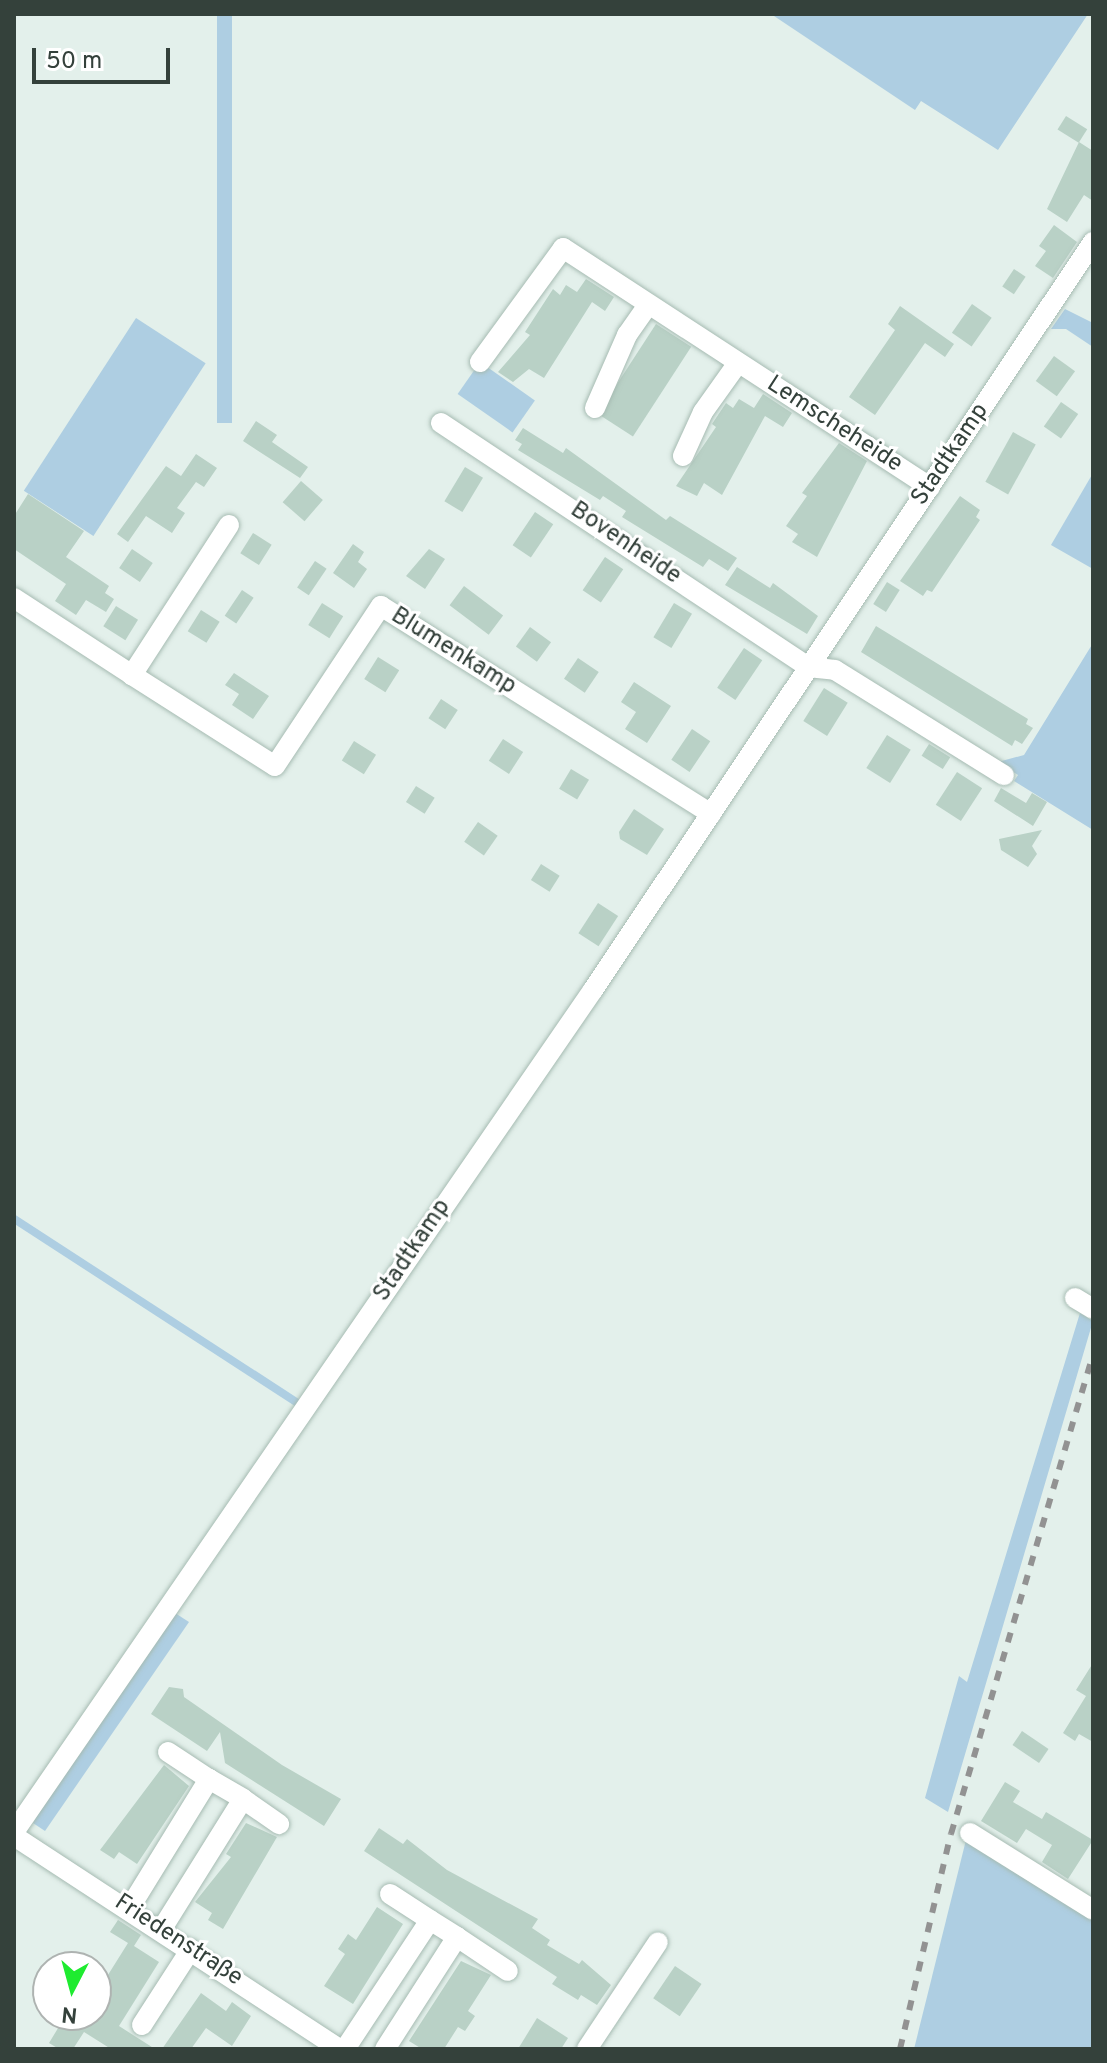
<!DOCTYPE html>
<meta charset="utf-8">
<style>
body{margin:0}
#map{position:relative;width:1107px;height:2063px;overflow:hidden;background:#e3f0eb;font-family:Overpass,sans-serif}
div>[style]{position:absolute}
.green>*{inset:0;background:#aecee2;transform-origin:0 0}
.building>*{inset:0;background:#b9d1c6;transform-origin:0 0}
.roads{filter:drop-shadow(0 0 2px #a6bbb2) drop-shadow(0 0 2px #a6bbb2)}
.minor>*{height:20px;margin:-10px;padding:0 10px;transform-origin:10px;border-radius:10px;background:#fff}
.rail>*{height:6px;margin-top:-3px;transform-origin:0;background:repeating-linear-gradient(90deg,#929292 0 10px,transparent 0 20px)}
span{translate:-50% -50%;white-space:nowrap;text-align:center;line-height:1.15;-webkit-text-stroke:6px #fff;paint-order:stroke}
.street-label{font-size:24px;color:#34413b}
.frame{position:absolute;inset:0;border:16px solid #34413b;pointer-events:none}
.north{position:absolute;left:32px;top:1951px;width:80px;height:80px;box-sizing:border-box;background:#fff;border:2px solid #aeb3b1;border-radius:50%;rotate:186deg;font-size:22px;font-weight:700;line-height:32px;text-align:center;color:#34413b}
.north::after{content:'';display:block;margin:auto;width:28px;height:36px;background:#1feb30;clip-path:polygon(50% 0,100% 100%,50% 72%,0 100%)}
.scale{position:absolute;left:32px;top:48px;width:138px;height:36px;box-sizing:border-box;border:4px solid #34413b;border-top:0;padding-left:10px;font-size:24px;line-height:28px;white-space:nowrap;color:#34413b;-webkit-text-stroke:6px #fff;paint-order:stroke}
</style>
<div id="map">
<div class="green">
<i style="left:217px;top:14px;width:15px;height:409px"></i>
<i style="clip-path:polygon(771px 14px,1088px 14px,998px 150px,921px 101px,915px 110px)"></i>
<i style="clip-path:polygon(1065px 309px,1093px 323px,1093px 347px,1066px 329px,1051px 329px)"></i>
<i style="left:136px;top:318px;width:83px;height:206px;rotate:33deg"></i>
<i style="left:480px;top:362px;width:67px;height:39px;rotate:35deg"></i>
<i style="clip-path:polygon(1093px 473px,1093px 569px,1051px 545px)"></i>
<i style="clip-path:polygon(1093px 643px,1093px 830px,1014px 781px,1018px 775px,998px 762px,1024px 755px)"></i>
<i style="left:14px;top:1214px;width:341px;height:8px;rotate:33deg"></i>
<i style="clip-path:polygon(1080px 1313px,1093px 1321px,948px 1812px,925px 1798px,959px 1676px,967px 1682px)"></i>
<i style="clip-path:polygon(175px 1613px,189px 1622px,45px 1831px,33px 1823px,36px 1817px)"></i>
<i style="clip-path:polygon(967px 1836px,1093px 1917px,1093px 2049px,914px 2049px)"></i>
</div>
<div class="building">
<i style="left:1066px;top:116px;width:25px;height:16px;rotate:32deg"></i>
<i style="clip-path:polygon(1079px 142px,1093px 151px,1093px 201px,1084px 195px,1067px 222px,1047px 209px)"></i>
<i style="clip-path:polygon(1054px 225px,1077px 242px,1053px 278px,1035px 266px,1046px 251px,1039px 246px)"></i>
<i style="left:1014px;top:269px;width:14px;height:21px;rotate:34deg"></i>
<i style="clip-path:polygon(586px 279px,614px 297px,605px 311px,592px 302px,544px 378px,529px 369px,513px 382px,498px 372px,530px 335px,525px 332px,553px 289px,560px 295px,566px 285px,577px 292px)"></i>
<i style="left:972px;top:304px;width:24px;height:35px;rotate:35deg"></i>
<i style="clip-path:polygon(900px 306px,954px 344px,945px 357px,925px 343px,875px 415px,849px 397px,895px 330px,888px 324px)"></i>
<i style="left:656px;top:324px;width:42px;height:107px;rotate:33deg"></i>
<i style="left:1054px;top:356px;width:26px;height:31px;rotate:36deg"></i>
<i style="clip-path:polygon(763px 394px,792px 413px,783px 427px,765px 416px,722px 495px,704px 483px,697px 496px,676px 486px,716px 427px,712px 424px,726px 403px,733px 408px,739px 399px,754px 408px)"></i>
<i style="left:1061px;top:402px;width:21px;height:30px;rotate:35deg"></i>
<i style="clip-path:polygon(256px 421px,277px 435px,272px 442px,308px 467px,300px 478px,243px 441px)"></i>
<i style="clip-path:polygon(523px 428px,563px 453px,566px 448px,666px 520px,670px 516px,737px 558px,728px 571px,709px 559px,703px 567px,622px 517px,626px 511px,603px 496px,600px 500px,518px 450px,522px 444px,515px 440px)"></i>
<i style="left:1013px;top:432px;width:26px;height:57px;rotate:29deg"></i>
<i style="clip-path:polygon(839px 443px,867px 461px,817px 557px,792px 542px,798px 534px,786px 526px,807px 496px,802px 493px)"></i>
<i style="clip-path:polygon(196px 454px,217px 468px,204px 487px,196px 482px,177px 508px,185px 513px,172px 533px,146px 516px,128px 542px,117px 534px,166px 466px,181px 476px)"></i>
<i style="left:465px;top:467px;width:21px;height:40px;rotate:31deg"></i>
<i style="left:301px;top:481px;width:29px;height:28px;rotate:41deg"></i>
<i style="clip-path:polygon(28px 494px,84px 531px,66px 557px,109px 586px,105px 593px,114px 599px,106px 612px,86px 600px,76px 615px,55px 601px,66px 584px,14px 549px,14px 516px)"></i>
<i style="clip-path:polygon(960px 496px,980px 510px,976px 517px,980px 520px,932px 592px,927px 590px,923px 596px,900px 581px)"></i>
<i style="left:535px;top:512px;width:22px;height:40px;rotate:34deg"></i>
<i style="left:253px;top:533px;width:22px;height:24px;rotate:32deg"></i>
<i style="clip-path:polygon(353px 544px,364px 552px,358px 562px,367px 569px,354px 588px,333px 573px)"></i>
<i style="left:132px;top:549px;width:25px;height:23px;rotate:34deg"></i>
<i style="clip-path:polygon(429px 549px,445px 559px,425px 589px,406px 576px)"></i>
<i style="left:605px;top:557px;width:22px;height:40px;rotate:34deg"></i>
<i style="left:315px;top:561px;width:14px;height:32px;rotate:34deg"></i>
<i style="clip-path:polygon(737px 567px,770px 588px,773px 583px,818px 616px,807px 634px,725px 585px)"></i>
<i style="left:887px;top:582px;width:15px;height:26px;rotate:32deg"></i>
<i style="left:464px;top:586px;width:49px;height:24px;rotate:37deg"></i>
<i style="left:242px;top:590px;width:14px;height:31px;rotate:34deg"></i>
<i style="left:322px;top:603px;width:25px;height:26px;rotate:32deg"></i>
<i style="left:674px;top:603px;width:21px;height:40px;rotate:31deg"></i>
<i style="left:116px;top:606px;width:26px;height:24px;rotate:32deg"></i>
<i style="left:201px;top:610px;width:22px;height:25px;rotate:32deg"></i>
<i style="clip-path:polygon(876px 626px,1028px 719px,1026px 724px,1033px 728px,1022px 744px,1015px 740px,1012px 746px,861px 652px)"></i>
<i style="left:530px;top:627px;width:26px;height:24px;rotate:36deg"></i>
<i style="left:744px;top:648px;width:22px;height:48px;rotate:34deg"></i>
<i style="left:378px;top:657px;width:25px;height:26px;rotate:32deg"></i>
<i style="left:578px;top:658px;width:25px;height:25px;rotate:34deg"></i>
<i style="clip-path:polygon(234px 673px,269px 696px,253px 719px,232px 705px,239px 694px,225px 685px)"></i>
<i style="clip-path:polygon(634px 682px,671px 706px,647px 743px,625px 729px,636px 712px,621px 702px)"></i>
<i style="left:824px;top:688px;width:28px;height:39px;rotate:32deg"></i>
<i style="left:441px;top:699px;width:20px;height:23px;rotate:33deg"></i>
<i style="left:692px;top:729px;width:22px;height:37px;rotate:34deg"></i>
<i style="left:887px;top:735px;width:28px;height:39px;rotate:32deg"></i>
<i style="left:503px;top:739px;width:24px;height:26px;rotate:33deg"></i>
<i style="left:354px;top:741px;width:26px;height:23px;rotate:32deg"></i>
<i style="left:929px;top:744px;width:25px;height:14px;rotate:32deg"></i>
<i style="left:571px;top:769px;width:21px;height:23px;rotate:31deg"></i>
<i style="left:957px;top:772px;width:30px;height:39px;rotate:33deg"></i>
<i style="left:416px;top:786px;width:22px;height:19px;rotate:32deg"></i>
<i style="clip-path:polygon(1001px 788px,1026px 803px,1032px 793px,1047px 802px,1033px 826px,994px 801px)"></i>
<i style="clip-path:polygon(634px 809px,664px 829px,647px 855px,620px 839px,619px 832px)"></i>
<i style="left:478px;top:822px;width:24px;height:24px;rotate:35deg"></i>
<i style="clip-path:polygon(1042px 830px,1032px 846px,1037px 854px,1028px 867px,1001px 850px,999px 839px)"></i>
<i style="left:541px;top:864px;width:22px;height:19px;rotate:32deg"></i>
<i style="left:598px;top:903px;width:24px;height:36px;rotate:33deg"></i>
<i style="clip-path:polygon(1093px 1663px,1093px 1742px,1079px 1734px,1075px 1741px,1063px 1733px,1086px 1696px,1076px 1690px)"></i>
<i style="clip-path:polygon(169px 1687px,183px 1689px,184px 1697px,282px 1765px,341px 1799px,324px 1826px,225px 1763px,220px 1732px,207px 1751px,151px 1714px)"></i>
<i style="left:1022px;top:1731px;width:32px;height:17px;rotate:34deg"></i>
<i style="clip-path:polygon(164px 1765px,189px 1786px,137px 1864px,119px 1852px,114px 1859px,100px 1850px)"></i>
<i style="clip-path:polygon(1005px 1782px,1020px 1791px,1013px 1802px,1042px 1819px,1046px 1812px,1093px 1840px,1068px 1879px,1042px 1862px,1052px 1845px,1026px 1829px,1017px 1843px,981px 1821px)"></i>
<i style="clip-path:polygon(246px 1823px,277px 1837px,223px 1929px,208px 1920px,212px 1913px,195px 1902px,231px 1857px,226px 1854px)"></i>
<i style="clip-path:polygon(379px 1828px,403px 1844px,407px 1839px,447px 1870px,538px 1919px,532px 1928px,550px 1940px,547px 1945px,579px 1964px,582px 1960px,611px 1985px,597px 2005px,581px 1995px,578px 2000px,552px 1984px,557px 1977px,364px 1851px)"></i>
<i style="clip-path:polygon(377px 1907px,403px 1924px,353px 2004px,324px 1986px,345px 1954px,338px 1949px,348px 1934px,356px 1940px)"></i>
<i style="clip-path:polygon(118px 1920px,141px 1935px,134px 1946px,159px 1962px,119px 2026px,155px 2049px,111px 2049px,84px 2032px,73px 2049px,59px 2049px,49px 2043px,66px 2015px,96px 2015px,96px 1994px,128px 1943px,110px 1932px)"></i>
<i style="clip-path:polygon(461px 1961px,491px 1975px,468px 2011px,475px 2016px,465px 2031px,458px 2027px,444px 2049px,422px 2049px,409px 2041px)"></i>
<i style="left:675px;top:1966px;width:32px;height:39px;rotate:34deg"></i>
<i style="clip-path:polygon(201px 1993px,226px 2011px,232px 2002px,251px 2016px,232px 2046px,206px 2028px,191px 2049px,162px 2049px)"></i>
<i style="clip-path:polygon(537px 2018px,568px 2038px,561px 2049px,518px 2049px)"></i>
</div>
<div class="roads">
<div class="minor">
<i style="left:480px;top:362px;width:141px;rotate:-53.9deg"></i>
<i style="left:563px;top:248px;width:438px;rotate:33.1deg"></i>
<i style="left:595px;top:408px;width:80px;rotate:-66.3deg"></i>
<i style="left:627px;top:335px;width:37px;rotate:-55deg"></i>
<i style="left:441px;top:423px;width:441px;rotate:33.6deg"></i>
<i style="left:808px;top:667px;width:27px;rotate:6deg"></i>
<i style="left:835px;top:670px;width:199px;rotate:31.9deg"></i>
<i style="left:683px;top:456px;width:48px;rotate:-65.6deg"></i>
<i style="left:703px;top:412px;width:60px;rotate:-54.5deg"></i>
<i style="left:229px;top:525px;width:179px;rotate:122.9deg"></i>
<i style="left:132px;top:675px;width:169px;rotate:32.5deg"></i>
<i style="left:275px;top:766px;width:192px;rotate:-56.5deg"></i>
<i style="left:381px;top:606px;width:390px;rotate:32.2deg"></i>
<i style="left:14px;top:598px;width:141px;rotate:33.1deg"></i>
<i style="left:1075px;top:1298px;width:21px;rotate:31deg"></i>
<i style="left:168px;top:1752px;width:49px;rotate:33.4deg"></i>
<i style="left:243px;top:1799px;width:44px;rotate:34.8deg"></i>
<i style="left:14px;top:1832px;width:1022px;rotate:-55.49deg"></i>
<i style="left:593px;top:990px;width:900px;rotate:-56.24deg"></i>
<i style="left:970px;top:1833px;width:145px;rotate:32deg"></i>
<i style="left:14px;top:1836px;width:389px;rotate:33.2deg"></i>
<i style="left:390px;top:1894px;width:48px;rotate:33deg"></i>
<i style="left:129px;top:1909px;width:153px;rotate:-58.4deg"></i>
<i style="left:209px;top:1779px;width:39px;rotate:30deg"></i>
<i style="left:243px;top:1799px;width:155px;rotate:122deg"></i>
<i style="left:457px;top:1937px;width:61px;rotate:33.7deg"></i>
<i style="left:142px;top:2025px;width:90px;rotate:-57.2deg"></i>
<i style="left:345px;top:2049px;width:154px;rotate:-56.6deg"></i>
<i style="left:430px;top:1920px;width:32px;rotate:32deg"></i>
<i style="left:457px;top:1937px;width:133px;rotate:122.7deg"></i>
<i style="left:587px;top:2049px;width:128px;rotate:-56.4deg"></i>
</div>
</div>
<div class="rail">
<i style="left:900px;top:2049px;width:221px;rotate:-76.7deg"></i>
<i style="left:951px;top:1834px;width:499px;rotate:-73.5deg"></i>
</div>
<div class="street-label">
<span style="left:834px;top:425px;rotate:33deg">Lemscheheide</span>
<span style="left:951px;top:455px;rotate:-56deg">Stadtkamp</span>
<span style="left:625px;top:544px;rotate:34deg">Bovenheide</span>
<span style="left:453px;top:652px;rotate:32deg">Blumenkamp</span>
<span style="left:413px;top:1251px;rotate:-56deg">Stadtkamp</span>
<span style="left:178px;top:1941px;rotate:33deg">Friedenstraße</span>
</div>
<div class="frame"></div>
<div class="north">N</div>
<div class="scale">50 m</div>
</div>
